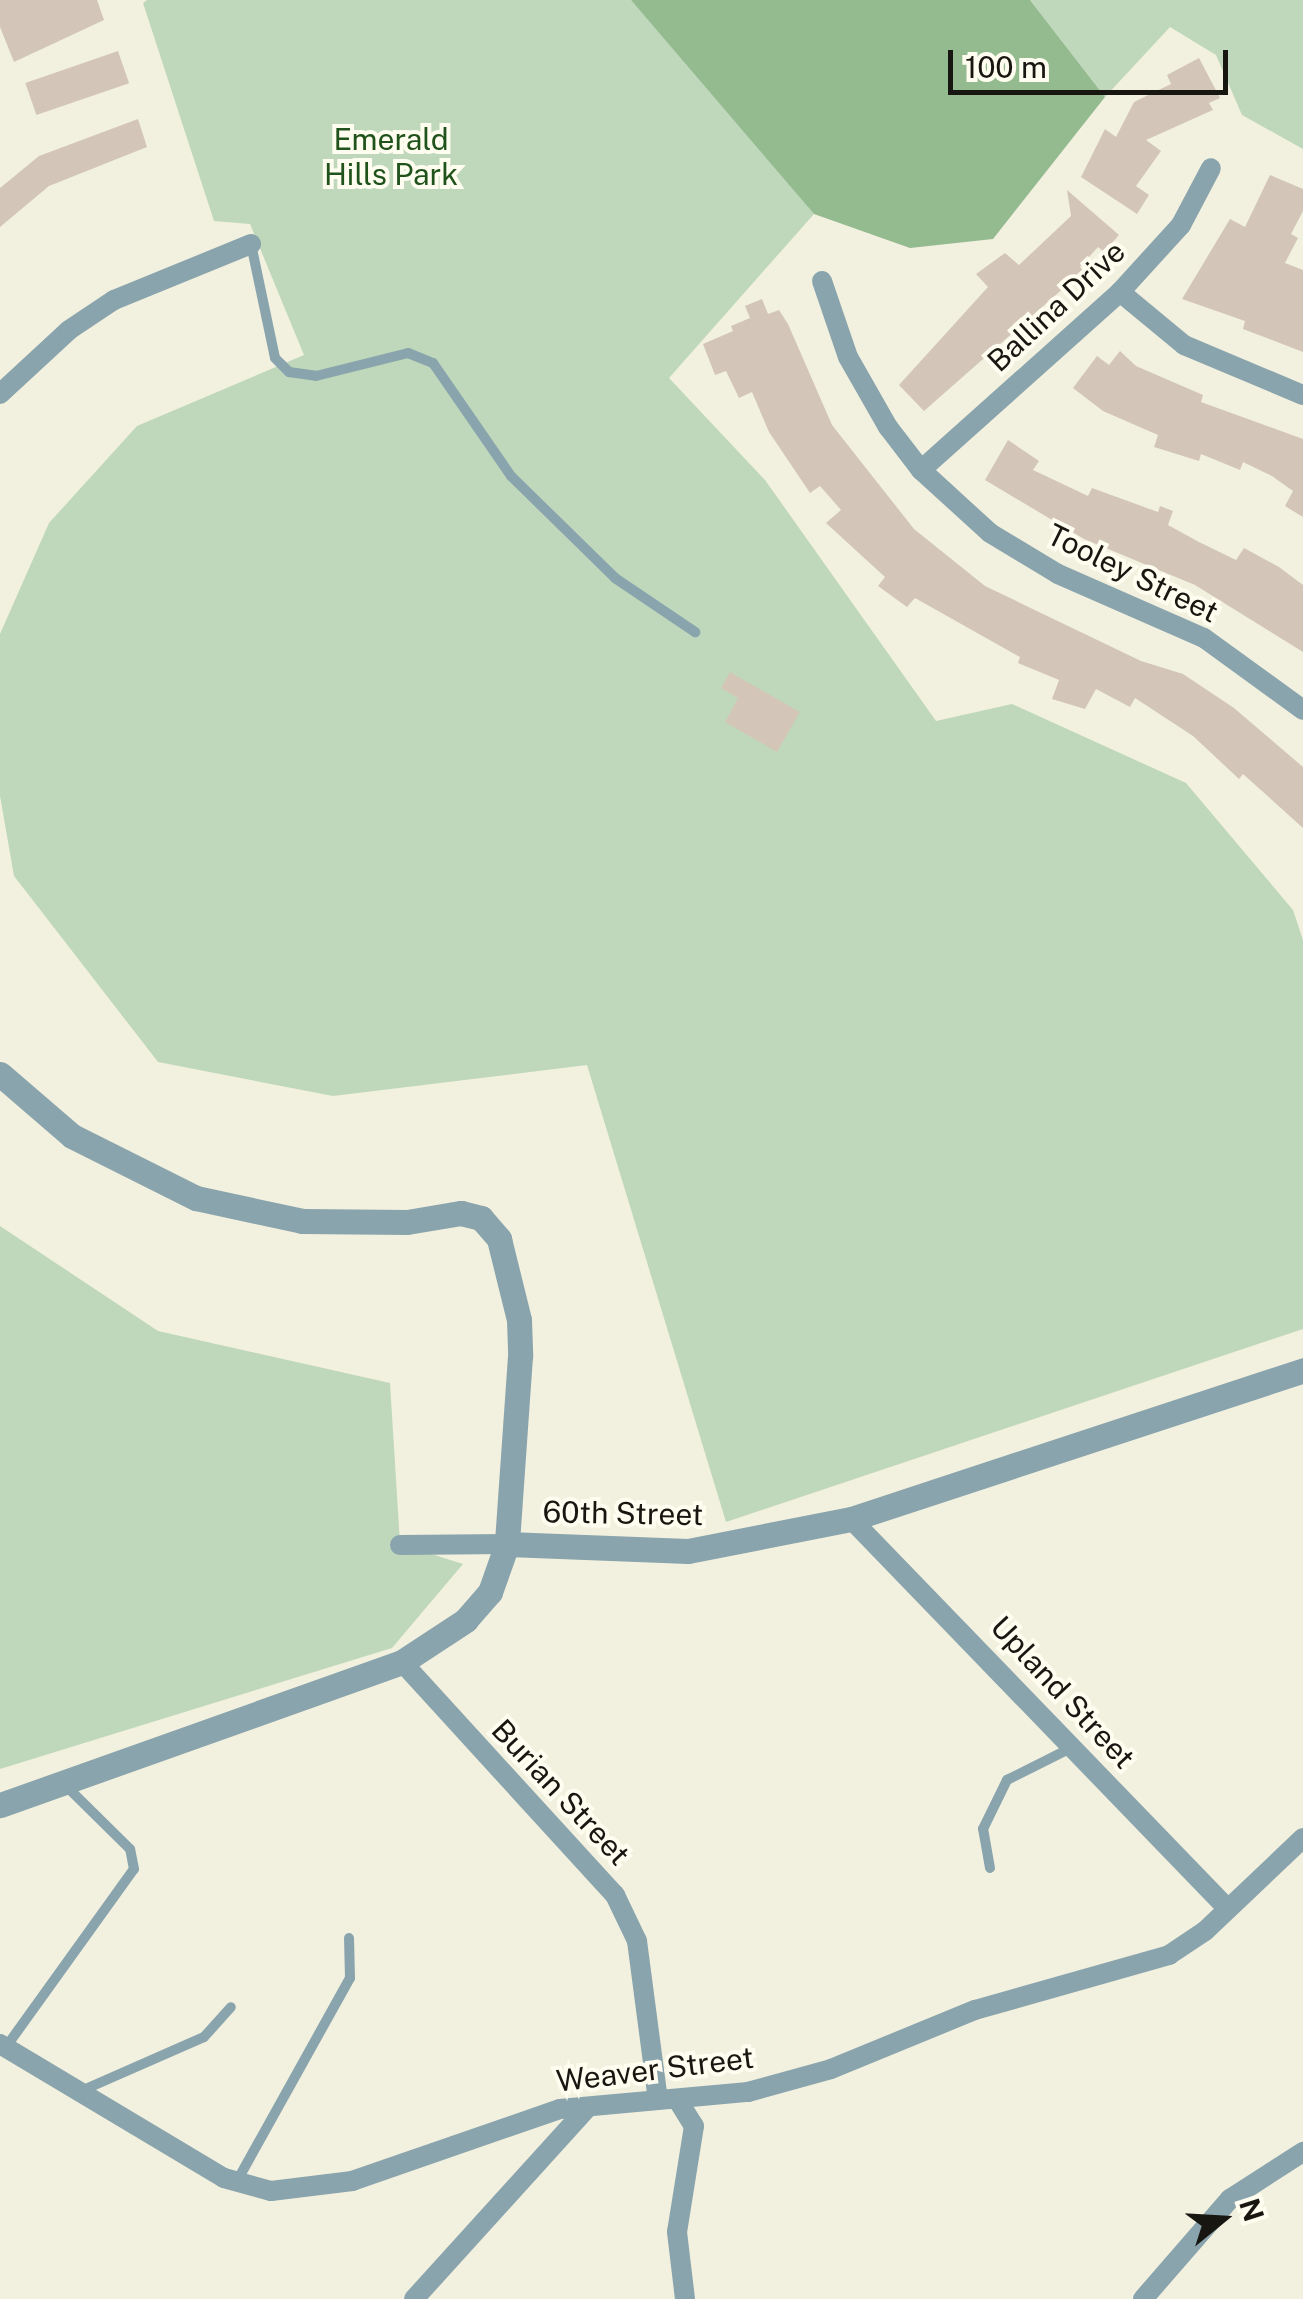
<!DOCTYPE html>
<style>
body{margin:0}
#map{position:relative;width:1303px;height:2299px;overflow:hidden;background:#f2f0df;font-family:"Public Sans",sans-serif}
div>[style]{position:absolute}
.green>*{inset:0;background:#bfd8bc}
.forest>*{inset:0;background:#94ba90}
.building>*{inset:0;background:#d3c6b9;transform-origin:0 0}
.service>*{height:10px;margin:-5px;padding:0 5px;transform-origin:5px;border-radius:5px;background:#89a4ac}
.minor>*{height:20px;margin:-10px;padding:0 10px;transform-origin:10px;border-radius:10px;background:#89a4ac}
.tertiary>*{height:25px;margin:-12.5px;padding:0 12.5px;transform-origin:12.5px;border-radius:12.5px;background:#89a4ac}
span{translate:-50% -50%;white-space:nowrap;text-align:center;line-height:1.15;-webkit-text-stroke:8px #fffdef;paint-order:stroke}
.park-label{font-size:30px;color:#20531c}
.street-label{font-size:30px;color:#171611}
.north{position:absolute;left:1173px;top:2169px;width:100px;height:100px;-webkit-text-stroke:8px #fffdef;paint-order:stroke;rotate:72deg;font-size:28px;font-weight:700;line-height:40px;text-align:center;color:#171611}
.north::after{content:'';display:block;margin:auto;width:35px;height:45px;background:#171611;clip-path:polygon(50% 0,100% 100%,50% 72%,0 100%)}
.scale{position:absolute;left:948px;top:50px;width:280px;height:45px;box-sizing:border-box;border:5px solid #171611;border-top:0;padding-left:12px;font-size:30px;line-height:35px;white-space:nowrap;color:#171611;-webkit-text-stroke:8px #fffdef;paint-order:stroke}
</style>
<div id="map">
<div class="green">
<i style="clip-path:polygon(147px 0,631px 0,654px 23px,814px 214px,669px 378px,765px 480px,936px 721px,1012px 704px,1186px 783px,1293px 910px,1303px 940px,1303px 1329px,726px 1522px,587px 1065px,333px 1096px,158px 1062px,14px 876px,0 796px,0 634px,49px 523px,137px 426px,304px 355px,250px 224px,214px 221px,143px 3px)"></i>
<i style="clip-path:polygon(1030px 0,1303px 0,1303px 149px,1242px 115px,1216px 55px,1170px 27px,1105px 97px)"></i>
<i style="clip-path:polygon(0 1226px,158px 1331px,390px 1383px,400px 1544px,463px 1564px,392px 1648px,0 1769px)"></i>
</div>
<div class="forest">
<i style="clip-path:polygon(631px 0,1030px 0,1105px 97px,993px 239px,910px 248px,814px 214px)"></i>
</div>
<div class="building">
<i style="clip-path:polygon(0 0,97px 0,104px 20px,14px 62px,0 27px)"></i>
<i style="left:118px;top:51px;width:34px;height:98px;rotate:71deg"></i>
<i style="clip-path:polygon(1199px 58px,1220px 98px,1209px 103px,1213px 110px,1146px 140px,1161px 151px,1136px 186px,1149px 195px,1137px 214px,1081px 177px,1105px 129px,1116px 137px,1134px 102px,1171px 84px,1167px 75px)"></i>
<i style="clip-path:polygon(138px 119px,147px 147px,49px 186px,0 227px,0 188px,39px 156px)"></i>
<i style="clip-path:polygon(1270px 175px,1303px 189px,1303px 211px,1291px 234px,1298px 238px,1285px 263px,1303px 270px,1303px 352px,1243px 329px,1245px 321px,1182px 299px,1230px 219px,1245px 227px)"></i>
<i style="clip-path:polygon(1067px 190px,1119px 235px,1104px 252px,1098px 247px,1080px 267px,1083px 271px,924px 411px,899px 385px,988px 287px,976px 274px,1005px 253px,1019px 265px,1071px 216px)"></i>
<i style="clip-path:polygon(762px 299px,768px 314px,779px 310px,788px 324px,832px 425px,914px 529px,985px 586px,1141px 661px,1183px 674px,1234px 708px,1303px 767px,1303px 828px,1243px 774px,1239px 779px,1193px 736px,1135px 698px,1130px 707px,1096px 689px,1085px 709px,1052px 699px,1059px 680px,1018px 663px,1020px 657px,915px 598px,907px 607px,878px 586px,885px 577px,826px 523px,841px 510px,820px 486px,810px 493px,769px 432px,752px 392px,739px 398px,726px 371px,715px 375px,703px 344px,733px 331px,731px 326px,750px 318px,745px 306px)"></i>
<i style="clip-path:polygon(1120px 351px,1136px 366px,1203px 395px,1201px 402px,1303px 439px,1303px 517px,1285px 506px,1293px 491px,1272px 476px,1243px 462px,1240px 470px,1201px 454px,1199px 461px,1154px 447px,1158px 435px,1103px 411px,1073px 388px,1097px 356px,1109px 365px)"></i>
<i style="clip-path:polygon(1008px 440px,1039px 461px,1033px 470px,1088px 496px,1092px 488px,1158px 512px,1160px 506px,1173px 511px,1168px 525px,1199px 542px,1236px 560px,1244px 548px,1279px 567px,1303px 585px,1303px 652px,1195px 585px,1084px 539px,985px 480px)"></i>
<i style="clip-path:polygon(730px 672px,800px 712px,777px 752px,725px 722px,738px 698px,721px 688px)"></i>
</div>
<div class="service">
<i style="left:251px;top:244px;width:116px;rotate:78.1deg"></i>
<i style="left:275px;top:358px;width:20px;rotate:45deg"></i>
<i style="left:289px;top:372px;width:27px;rotate:8deg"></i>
<i style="left:316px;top:376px;width:95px;rotate:-14deg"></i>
<i style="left:408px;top:353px;width:27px;rotate:22deg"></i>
<i style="left:433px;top:363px;width:137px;rotate:55.4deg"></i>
<i style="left:511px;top:476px;width:146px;rotate:44.4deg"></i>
<i style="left:615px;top:578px;width:97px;rotate:34deg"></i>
<i style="left:990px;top:1868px;width:40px;rotate:-100deg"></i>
<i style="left:983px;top:1829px;width:55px;rotate:-63.9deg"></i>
<i style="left:1007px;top:1780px;width:72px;rotate:-26.6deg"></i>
<i style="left:6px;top:2047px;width:219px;rotate:-54.3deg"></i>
<i style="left:134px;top:1869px;width:20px;rotate:-101deg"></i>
<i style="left:130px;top:1849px;width:93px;rotate:-135.4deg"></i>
<i style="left:81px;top:2091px;width:134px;rotate:-23.7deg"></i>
<i style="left:204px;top:2037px;width:40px;rotate:-48deg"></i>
<i style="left:237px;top:2181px;width:232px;rotate:-60.9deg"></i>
<i style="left:350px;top:1978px;width:40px;rotate:-91.4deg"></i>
</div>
<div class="minor">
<i style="left:822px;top:281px;width:80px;rotate:71.1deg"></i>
<i style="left:848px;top:357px;width:81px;rotate:60.3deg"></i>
<i style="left:888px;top:427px;width:54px;rotate:52.5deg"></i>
<i style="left:921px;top:470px;width:93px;rotate:42.4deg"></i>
<i style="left:990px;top:533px;width:79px;rotate:31.1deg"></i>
<i style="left:1058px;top:574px;width:159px;rotate:23.7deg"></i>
<i style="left:1204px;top:638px;width:122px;rotate:36deg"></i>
<i style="left:1120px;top:292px;width:83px;rotate:39.6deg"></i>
<i style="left:1184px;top:345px;width:129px;rotate:22.8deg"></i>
<i style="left:0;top:394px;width:94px;rotate:-42.8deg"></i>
<i style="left:69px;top:330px;width:54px;rotate:-33.7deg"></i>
<i style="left:114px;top:300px;width:148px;rotate:-22.2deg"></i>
<i style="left:921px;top:470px;width:267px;rotate:-41.8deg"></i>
<i style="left:1120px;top:292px;width:91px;rotate:-47.7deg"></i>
<i style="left:1181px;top:225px;width:64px;rotate:-62.2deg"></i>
<i style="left:851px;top:1519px;width:542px;rotate:45.97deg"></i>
<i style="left:400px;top:1545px;width:107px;rotate:-0.5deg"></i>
<i style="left:402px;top:1662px;width:316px;rotate:47.6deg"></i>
<i style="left:615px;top:1895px;width:51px;rotate:64.4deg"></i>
<i style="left:637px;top:1941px;width:160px;rotate:82.5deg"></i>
<i style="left:0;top:2044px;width:261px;rotate:30.9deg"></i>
<i style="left:224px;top:2178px;width:49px;rotate:15.5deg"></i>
<i style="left:271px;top:2191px;width:82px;rotate:-7deg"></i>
<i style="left:352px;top:2181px;width:220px;rotate:-19.1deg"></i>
<i style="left:560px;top:2109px;width:189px;rotate:-5.2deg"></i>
<i style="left:748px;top:2092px;width:86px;rotate:-15.5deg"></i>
<i style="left:831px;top:2069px;width:156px;rotate:-22.3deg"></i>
<i style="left:975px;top:2010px;width:202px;rotate:-15.8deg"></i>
<i style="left:1169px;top:1955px;width:43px;rotate:-33.7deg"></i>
<i style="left:1205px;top:1931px;width:135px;rotate:-43.5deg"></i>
<i style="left:677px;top:2099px;width:32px;rotate:58deg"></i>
<i style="left:694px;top:2126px;width:107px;rotate:99.1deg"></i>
<i style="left:677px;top:2232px;width:67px;rotate:83.2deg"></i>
<i style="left:414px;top:2299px;width:259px;rotate:-47.8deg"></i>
<i style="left:1143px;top:2299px;width:133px;rotate:-49deg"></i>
<i style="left:1230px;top:2199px;width:87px;rotate:-32.8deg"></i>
</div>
<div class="tertiary">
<i style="left:0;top:1074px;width:95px;rotate:40.7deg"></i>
<i style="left:72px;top:1136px;width:139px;rotate:26.6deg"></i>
<i style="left:196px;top:1198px;width:108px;rotate:12.2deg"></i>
<i style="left:302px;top:1221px;width:105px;rotate:0.5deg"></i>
<i style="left:407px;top:1222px;width:55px;rotate:-9.5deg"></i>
<i style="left:461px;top:1213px;width:21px;rotate:14deg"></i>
<i style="left:481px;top:1218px;width:28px;rotate:49deg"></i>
<i style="left:499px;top:1239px;width:83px;rotate:76.1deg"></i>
<i style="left:519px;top:1320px;width:36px;rotate:88deg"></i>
<i style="left:520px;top:1356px;width:188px;rotate:94deg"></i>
<i style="left:507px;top:1544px;width:51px;rotate:109.5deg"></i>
<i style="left:490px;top:1592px;width:37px;rotate:131deg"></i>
<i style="left:466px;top:1620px;width:77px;rotate:146.7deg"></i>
<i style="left:402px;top:1662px;width:427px;rotate:160.4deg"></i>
<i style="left:507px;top:1544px;width:181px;rotate:2.2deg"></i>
<i style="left:688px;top:1551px;width:166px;rotate:-11.1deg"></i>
<i style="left:851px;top:1519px;width:476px;rotate:-18.2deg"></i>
</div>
<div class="park-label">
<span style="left:391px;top:156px">Emerald<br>Hills Park</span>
</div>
<div class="street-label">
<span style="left:1056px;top:306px;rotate:-43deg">Ballina Drive</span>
<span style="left:1133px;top:573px;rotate:26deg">Tooley Street</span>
<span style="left:623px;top:1513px;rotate:1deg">60th Street</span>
<span style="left:1063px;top:1692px;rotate:47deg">Upland Street</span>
<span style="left:561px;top:1792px;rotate:47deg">Burian Street</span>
<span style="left:655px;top:2069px;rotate:-7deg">Weaver Street</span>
</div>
<div class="north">N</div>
<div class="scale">100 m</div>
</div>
